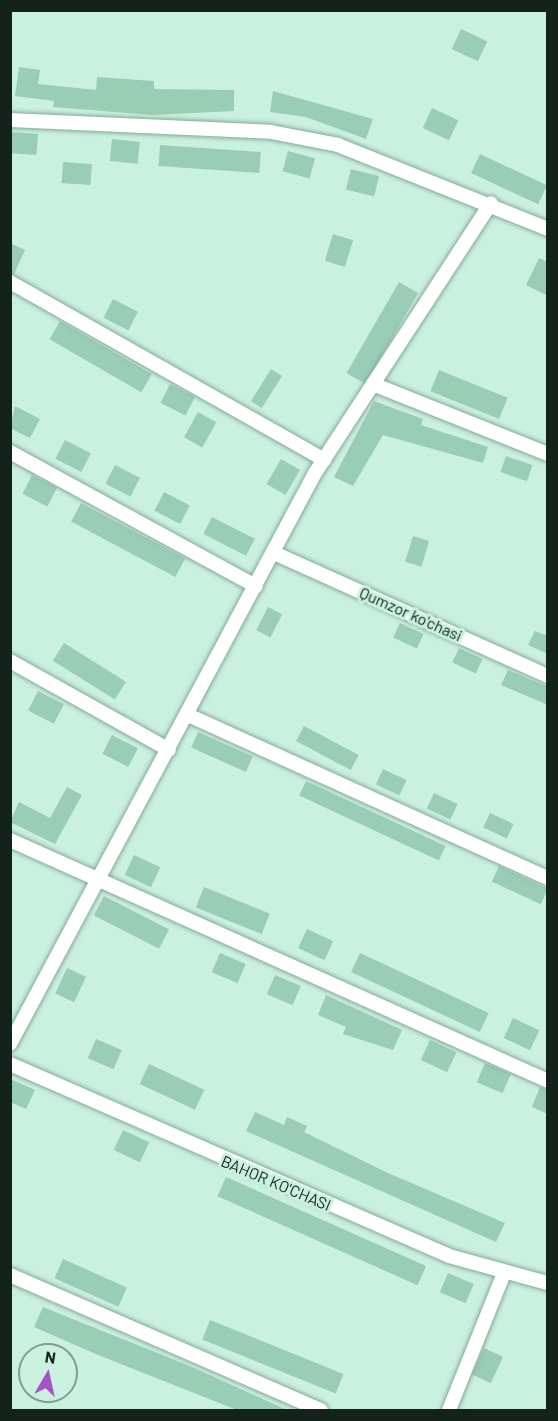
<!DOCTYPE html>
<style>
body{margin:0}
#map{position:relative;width:558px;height:1421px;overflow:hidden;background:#caf1df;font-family:Barlow,sans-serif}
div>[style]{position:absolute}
.building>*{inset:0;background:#9acdb6;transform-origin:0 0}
.roads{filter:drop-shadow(0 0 2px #85aa99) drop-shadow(0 0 2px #85aa99)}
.minor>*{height:14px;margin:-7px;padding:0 7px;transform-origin:7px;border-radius:7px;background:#fff}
span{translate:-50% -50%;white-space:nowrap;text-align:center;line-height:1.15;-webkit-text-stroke:6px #caf1df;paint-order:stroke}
.street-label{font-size:16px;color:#13221b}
.frame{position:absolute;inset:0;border:12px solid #13221b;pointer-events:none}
.north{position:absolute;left:18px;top:1343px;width:60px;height:60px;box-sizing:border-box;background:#caf1df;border:2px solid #819e91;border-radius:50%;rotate:9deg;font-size:16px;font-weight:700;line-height:24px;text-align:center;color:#13221b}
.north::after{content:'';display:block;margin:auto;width:21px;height:27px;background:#a353c4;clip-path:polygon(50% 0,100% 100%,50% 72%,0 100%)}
</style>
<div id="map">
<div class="building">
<i style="left:461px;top:29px;width:29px;height:22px;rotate:25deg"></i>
<i style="clip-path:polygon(19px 67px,40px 70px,38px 84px,96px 90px,97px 77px,154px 81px,154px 89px,234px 90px,234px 111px,152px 115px,53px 107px,54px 101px,15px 96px)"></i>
<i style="clip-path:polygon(273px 91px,373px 119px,366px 139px,306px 117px,270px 112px)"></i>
<i style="left:432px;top:108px;width:29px;height:22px;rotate:25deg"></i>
<i style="left:10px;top:132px;width:28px;height:21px;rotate:4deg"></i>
<i style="left:112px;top:139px;width:28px;height:22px;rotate:6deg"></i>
<i style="left:160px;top:145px;width:101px;height:21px;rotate:4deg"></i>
<i style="left:288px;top:151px;width:28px;height:21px;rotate:15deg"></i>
<i style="left:480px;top:154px;width:74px;height:21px;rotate:25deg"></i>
<i style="left:63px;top:162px;width:29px;height:21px;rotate:4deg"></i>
<i style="left:351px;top:169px;width:29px;height:21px;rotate:14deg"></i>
<i style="left:333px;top:234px;width:21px;height:28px;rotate:17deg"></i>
<i style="clip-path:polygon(10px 243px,25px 250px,14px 274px,10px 273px)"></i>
<i style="clip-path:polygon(539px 258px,548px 262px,548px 296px,526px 285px)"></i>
<i style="left:399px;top:282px;width:22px;height:105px;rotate:30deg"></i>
<i style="left:113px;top:299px;width:28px;height:21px;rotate:27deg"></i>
<i style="left:60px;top:321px;width:106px;height:21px;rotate:30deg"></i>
<i style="left:271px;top:369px;width:13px;height:38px;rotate:32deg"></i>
<i style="left:439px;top:370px;width:74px;height:23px;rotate:22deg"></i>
<i style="left:170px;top:384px;width:28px;height:21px;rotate:27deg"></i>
<i style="clip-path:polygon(374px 401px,423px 419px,421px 425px,488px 447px,483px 463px,383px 435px,353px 486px,334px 477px)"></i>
<i style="clip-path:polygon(15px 406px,40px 419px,30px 438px,10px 428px)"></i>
<i style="left:198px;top:412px;width:21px;height:29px;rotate:29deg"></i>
<i style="left:65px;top:440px;width:29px;height:21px;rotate:27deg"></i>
<i style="left:506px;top:456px;width:28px;height:17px;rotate:19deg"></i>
<i style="left:281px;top:459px;width:22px;height:29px;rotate:30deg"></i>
<i style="left:115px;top:465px;width:28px;height:21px;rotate:27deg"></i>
<i style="left:32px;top:475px;width:28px;height:21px;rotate:27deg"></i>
<i style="left:164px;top:492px;width:29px;height:21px;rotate:27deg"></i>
<i style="left:81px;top:503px;width:118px;height:21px;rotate:28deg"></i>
<i style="left:212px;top:517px;width:48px;height:19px;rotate:27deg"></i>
<i style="left:413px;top:536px;width:17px;height:27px;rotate:17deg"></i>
<i style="left:268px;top:607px;width:16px;height:26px;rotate:27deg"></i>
<i style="left:400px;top:623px;width:26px;height:16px;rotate:25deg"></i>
<i style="clip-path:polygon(535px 631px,548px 636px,548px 654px,528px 645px)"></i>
<i style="left:64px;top:643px;width:73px;height:21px;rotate:32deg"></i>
<i style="left:459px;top:648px;width:26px;height:16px;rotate:25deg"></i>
<i style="clip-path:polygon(508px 670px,548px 687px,548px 705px,501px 685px)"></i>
<i style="left:38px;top:691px;width:29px;height:22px;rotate:27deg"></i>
<i style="left:304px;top:726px;width:62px;height:17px;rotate:28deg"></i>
<i style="left:198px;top:732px;width:60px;height:17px;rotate:24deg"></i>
<i style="left:112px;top:735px;width:29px;height:21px;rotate:27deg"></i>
<i style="left:383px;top:769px;width:26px;height:17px;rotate:25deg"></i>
<i style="left:306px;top:781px;width:154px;height:16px;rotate:25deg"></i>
<i style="clip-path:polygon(67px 787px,82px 795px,55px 844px,10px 822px,19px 802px,50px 818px)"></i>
<i style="left:434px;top:793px;width:26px;height:17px;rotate:25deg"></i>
<i style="left:490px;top:813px;width:26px;height:16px;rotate:25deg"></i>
<i style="left:134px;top:855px;width:29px;height:22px;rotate:25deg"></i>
<i style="left:499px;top:866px;width:54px;height:17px;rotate:25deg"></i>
<i style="left:204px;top:887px;width:71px;height:22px;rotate:22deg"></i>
<i style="left:104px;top:896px;width:73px;height:22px;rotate:27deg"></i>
<i style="left:307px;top:929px;width:29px;height:21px;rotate:25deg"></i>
<i style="left:220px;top:953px;width:28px;height:21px;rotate:23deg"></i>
<i style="left:360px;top:953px;width:142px;height:21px;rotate:25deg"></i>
<i style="left:67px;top:968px;width:21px;height:28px;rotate:25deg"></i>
<i style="left:275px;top:975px;width:28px;height:21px;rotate:23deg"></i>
<i style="clip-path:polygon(326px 995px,402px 1030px,393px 1050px,343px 1034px,346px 1027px,318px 1015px)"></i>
<i style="left:513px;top:1018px;width:29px;height:22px;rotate:25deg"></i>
<i style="left:96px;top:1039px;width:28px;height:21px;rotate:23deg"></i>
<i style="left:430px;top:1040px;width:29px;height:22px;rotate:25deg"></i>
<i style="left:485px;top:1063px;width:28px;height:21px;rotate:23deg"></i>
<i style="left:149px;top:1064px;width:61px;height:22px;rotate:25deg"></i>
<i style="clip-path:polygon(10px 1079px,35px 1090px,26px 1109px,10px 1102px)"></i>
<i style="clip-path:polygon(540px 1087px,548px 1090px,548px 1114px,532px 1107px)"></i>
<i style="clip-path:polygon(255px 1112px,284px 1125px,287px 1117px,307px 1126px,304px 1132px,388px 1173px,505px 1223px,496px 1242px,246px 1131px)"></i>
<i style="left:123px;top:1130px;width:29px;height:22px;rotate:25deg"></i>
<i style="left:226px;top:1177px;width:219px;height:21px;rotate:24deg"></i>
<i style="left:63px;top:1259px;width:70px;height:21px;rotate:24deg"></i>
<i style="left:448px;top:1273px;width:28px;height:21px;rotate:23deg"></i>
<i style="clip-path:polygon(43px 1307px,192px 1367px,287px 1410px,237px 1410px,98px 1355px,34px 1327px)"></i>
<i style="left:210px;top:1320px;width:144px;height:21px;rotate:22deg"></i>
<i style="left:484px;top:1348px;width:21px;height:29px;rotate:25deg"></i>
</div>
<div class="roads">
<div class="minor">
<i style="left:10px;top:120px;width:261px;rotate:2.6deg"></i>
<i style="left:271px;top:132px;width:68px;rotate:11deg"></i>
<i style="left:338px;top:145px;width:226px;rotate:21.8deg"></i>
<i style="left:10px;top:282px;width:361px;rotate:29.5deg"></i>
<i style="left:373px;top:384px;width:188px;rotate:21.8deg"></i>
<i style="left:10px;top:452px;width:280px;rotate:28.6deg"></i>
<i style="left:274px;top:553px;width:300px;rotate:24.2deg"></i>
<i style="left:10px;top:661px;width:182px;rotate:29.2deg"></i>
<i style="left:188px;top:715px;width:395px;rotate:24.4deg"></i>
<i style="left:10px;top:840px;width:590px;rotate:24.13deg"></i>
<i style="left:10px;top:1044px;width:647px;rotate:-61.89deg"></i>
<i style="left:315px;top:473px;width:322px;rotate:-56.9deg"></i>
<i style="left:10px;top:1064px;width:479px;rotate:23.6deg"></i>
<i style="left:449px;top:1256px;width:103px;rotate:15.3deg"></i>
<i style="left:10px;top:1275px;width:339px;rotate:23.5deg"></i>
<i style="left:449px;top:1410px;width:148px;rotate:-68.1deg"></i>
</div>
</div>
<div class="street-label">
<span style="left:411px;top:614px;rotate:24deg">Qumzor ko'chasi</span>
<span style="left:276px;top:1183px;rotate:23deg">BAHOR KO'CHASI</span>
</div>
<div class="frame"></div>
<div class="north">N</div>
</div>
